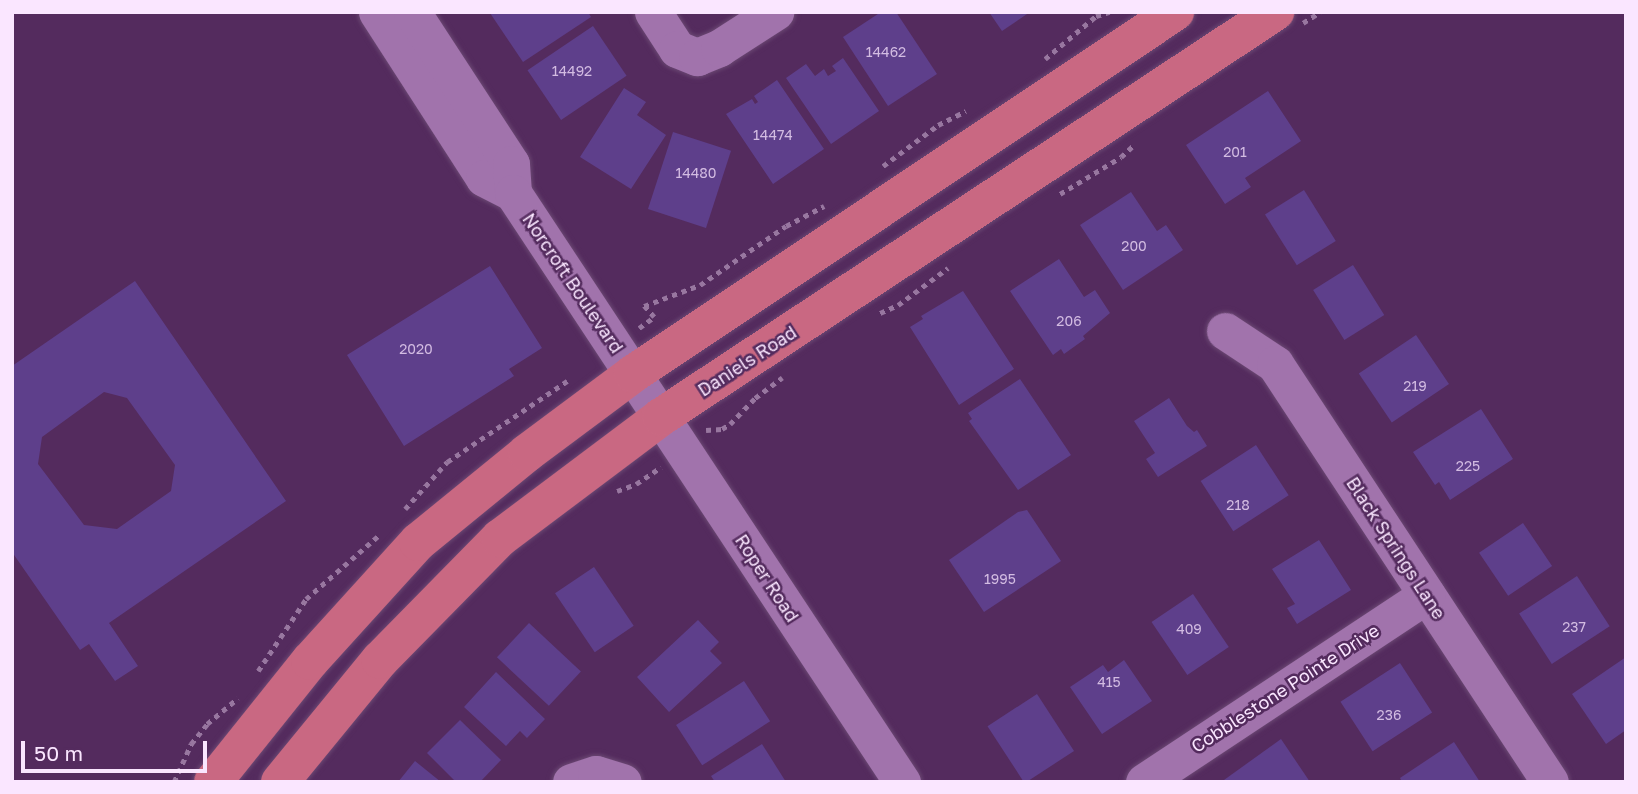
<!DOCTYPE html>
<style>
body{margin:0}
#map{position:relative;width:1638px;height:794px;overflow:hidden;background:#542b5e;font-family:"Golos Text",sans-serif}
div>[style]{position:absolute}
.building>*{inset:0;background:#5e3f8b;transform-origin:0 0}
.path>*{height:4.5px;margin-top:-2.25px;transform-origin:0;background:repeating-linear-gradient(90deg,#9877a0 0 5px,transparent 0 10px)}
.roads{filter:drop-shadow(0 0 2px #6b4873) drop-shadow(0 0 2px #6b4873)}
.minor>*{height:37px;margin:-18.5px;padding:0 18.5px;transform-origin:18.5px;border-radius:18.5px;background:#a173ac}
.major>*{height:38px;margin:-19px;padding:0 19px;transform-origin:19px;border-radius:19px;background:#c96882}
span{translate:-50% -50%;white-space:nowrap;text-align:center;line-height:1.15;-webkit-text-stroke:5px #542b5e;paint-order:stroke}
.number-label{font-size:14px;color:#d3bce2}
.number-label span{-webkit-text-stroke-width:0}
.street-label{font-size:18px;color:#fae6ff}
.frame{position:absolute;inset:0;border:14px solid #fae6ff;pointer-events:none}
.scale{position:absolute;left:21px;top:741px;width:186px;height:32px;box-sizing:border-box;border:4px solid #fae6ff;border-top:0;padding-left:9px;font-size:21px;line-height:24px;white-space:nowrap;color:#fae6ff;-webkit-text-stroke:5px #542b5e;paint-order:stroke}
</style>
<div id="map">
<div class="building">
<i style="clip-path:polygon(588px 12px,591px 17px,523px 62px,490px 13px)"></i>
<i style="clip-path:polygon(881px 12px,896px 12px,937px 74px,888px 106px,843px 37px)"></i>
<i style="clip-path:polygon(989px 12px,1030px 12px,1002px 31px)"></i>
<i style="left:593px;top:26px;width:60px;height:79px;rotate:56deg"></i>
<i style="clip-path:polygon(843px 58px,879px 111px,831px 144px,786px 78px,806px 64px,815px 76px,824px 69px,828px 76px,836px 71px,832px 66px)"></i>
<i style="clip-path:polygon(777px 80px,824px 149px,773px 184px,726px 114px,752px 99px,755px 104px,758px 102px,754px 96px)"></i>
<i style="clip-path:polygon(624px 88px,646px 102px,637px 115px,666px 135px,631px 189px,580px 157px)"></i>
<i style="clip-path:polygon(1268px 91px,1301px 141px,1245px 178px,1251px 187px,1225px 204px,1186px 145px)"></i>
<i style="left:673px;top:132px;width:61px;height:81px;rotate:18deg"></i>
<i style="left:1304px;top:190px;width:60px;height:46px;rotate:58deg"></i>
<i style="clip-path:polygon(1131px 192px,1157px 231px,1166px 225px,1183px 250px,1123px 290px,1080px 225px)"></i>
<i style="clip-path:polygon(1059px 259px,1084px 297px,1095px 290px,1110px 313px,1083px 336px,1085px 339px,1064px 354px,1061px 349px,1053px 355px,1010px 291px)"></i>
<i style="left:1353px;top:265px;width:59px;height:47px;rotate:58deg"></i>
<i style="clip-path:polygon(490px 266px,542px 348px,509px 369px,514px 376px,404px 446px,347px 355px)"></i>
<i style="clip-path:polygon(evenodd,135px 281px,286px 501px,109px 623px,138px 666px,115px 681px,89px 644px,80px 650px,12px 552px,12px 366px,135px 281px,104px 392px,127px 398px,175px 465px,171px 491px,117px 529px,84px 525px,38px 464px,42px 437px,104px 392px)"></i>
<i style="clip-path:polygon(963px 291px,1014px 369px,959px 405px,910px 327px,923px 319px,921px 316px)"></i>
<i style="left:1416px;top:335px;width:59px;height:69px;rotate:56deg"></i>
<i style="clip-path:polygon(1020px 379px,1071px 455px,1018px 490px,969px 421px,972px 419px,968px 413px)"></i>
<i style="clip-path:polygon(1169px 398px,1187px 426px,1194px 432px,1197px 430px,1207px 446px,1158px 477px,1146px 459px,1155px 453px,1134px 421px)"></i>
<i style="clip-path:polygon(1481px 409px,1513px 459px,1450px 500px,1439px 482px,1435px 485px,1413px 452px)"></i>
<i style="left:1256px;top:445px;width:60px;height:66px;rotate:57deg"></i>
<i style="clip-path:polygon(1027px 510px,1061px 561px,984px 612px,949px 560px,1018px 512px)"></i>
<i style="left:1523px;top:523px;width:52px;height:53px;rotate:56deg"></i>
<i style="clip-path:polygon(1319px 540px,1351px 590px,1297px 624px,1287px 608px,1295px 604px,1272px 569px)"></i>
<i style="left:594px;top:567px;width:71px;height:47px;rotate:56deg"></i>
<i style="left:1577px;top:576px;width:60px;height:69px;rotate:57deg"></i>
<i style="left:1193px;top:594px;width:64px;height:50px;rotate:56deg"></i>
<i style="clip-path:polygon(698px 620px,719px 642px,710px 651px,722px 663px,669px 712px,637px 677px)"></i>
<i style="left:529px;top:623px;width:71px;height:47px;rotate:43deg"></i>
<i style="clip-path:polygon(1626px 657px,1626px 730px,1606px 744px,1572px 694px)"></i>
<i style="clip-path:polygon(1124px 660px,1152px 701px,1102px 734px,1070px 687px,1103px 665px,1108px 672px)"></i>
<i style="left:1400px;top:663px;width:59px;height:71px;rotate:57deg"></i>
<i style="clip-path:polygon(496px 672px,545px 719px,527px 738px,520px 731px,506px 746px,464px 707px)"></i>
<i style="left:744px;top:681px;width:48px;height:81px;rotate:57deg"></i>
<i style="left:1037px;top:694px;width:68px;height:59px;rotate:57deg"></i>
<i style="clip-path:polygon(460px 720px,501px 760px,480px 782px,456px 782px,427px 753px)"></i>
<i style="clip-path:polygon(1281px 739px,1310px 782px,1225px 782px,1224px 780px)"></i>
<i style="clip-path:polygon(1454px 742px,1480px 782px,1402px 782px,1400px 778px)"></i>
<i style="clip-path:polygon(762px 744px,786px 782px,715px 782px,711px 776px)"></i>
<i style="clip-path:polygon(415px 761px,441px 782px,398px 782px)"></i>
</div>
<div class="path">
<i style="left:1303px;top:23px;width:20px;rotate:-33deg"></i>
<i style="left:1045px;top:59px;width:67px;rotate:-40.1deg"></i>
<i style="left:1096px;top:16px;width:14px;rotate:-17deg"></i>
<i style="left:883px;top:166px;width:69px;rotate:-36.7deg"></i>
<i style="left:938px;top:125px;width:31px;rotate:-27deg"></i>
<i style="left:1060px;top:194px;width:71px;rotate:-31.2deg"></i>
<i style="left:1121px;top:157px;width:18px;rotate:-43deg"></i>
<i style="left:880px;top:313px;width:20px;rotate:-24deg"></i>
<i style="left:898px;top:305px;width:62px;rotate:-36.5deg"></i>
<i style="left:639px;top:328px;width:19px;rotate:-36deg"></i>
<i style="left:654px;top:317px;width:15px;rotate:-132deg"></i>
<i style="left:644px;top:306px;width:60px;rotate:-20.6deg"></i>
<i style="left:700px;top:285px;width:104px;rotate:-34.5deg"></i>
<i style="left:786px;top:226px;width:43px;rotate:-27.8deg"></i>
<i style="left:706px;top:430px;width:16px;rotate:-4deg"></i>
<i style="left:722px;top:429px;width:9px;rotate:-32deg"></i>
<i style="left:730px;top:424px;width:36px;rotate:-46deg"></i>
<i style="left:755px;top:398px;width:34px;rotate:-37deg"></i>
<i style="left:617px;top:491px;width:20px;rotate:-20deg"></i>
<i style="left:636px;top:484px;width:30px;rotate:-34deg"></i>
<i style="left:405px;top:509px;width:63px;rotate:-48.2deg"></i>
<i style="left:447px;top:462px;width:145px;rotate:-34deg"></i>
<i style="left:258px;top:671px;width:87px;rotate:-56.3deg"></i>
<i style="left:306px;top:599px;width:97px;rotate:-41.2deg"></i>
<i style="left:174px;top:782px;width:42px;rotate:-65.9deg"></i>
<i style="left:191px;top:744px;width:26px;rotate:-51deg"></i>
<i style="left:207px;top:724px;width:40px;rotate:-40deg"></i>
</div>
<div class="roads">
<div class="minor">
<i style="left:377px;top:12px;width:197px;rotate:57.2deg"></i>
<i style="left:484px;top:178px;width:33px;rotate:27deg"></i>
<i style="left:412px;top:12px;width:181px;rotate:56.9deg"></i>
<i style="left:511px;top:164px;width:29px;rotate:86deg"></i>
<i style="left:513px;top:193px;width:706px;rotate:56.56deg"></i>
<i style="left:653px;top:12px;width:44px;rotate:57deg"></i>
<i style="left:677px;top:49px;width:22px;rotate:22deg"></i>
<i style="left:697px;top:57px;width:24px;rotate:-22deg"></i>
<i style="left:719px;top:48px;width:67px;rotate:-32.7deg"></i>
<i style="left:1225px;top:331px;width:60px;rotate:33.4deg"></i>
<i style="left:1275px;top:364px;width:500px;rotate:56.66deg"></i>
<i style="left:571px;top:782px;width:26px;rotate:-18deg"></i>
<i style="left:596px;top:774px;width:28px;rotate:17deg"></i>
<i style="left:1144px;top:782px;width:339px;rotate:-33.5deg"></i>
</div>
<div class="major">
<i style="left:213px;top:782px;width:155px;rotate:-51.3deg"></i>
<i style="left:310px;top:661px;width:161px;rotate:-47.8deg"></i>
<i style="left:418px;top:542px;width:141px;rotate:-39.2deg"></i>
<i style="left:527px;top:453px;width:132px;rotate:-36.7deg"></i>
<i style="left:633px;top:374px;width:652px;rotate:-33.74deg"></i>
<i style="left:280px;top:782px;width:158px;rotate:-50.7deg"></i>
<i style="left:380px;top:660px;width:171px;rotate:-45.5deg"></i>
<i style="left:500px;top:538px;width:201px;rotate:-36.9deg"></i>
<i style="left:661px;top:417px;width:736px;rotate:-33.41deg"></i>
</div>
</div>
<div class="number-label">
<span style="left:886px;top:52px">14462</span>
<span style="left:572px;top:71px">14492</span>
<span style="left:773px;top:135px">14474</span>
<span style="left:1235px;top:152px">201</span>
<span style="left:696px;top:173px">14480</span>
<span style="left:1134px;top:246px">200</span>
<span style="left:1069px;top:321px">206</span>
<span style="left:416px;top:349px">2020</span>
<span style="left:1415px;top:386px">219</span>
<span style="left:1468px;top:466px">225</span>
<span style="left:1238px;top:505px">218</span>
<span style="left:1000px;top:579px">1995</span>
<span style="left:1574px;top:627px">237</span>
<span style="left:1189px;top:629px">409</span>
<span style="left:1109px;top:682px">415</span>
<span style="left:1389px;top:715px">236</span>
</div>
<div class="street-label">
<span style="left:573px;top:283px;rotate:56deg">Norcroft Boulevard</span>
<span style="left:747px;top:361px;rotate:-33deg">Daniels Road</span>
<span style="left:1396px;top:548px;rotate:57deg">Black Springs Lane</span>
<span style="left:767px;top:578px;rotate:57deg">Roper Road</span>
<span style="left:1285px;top:688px;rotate:-33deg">Cobblestone Pointe Drive</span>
</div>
<div class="frame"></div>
<div class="scale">50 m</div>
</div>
